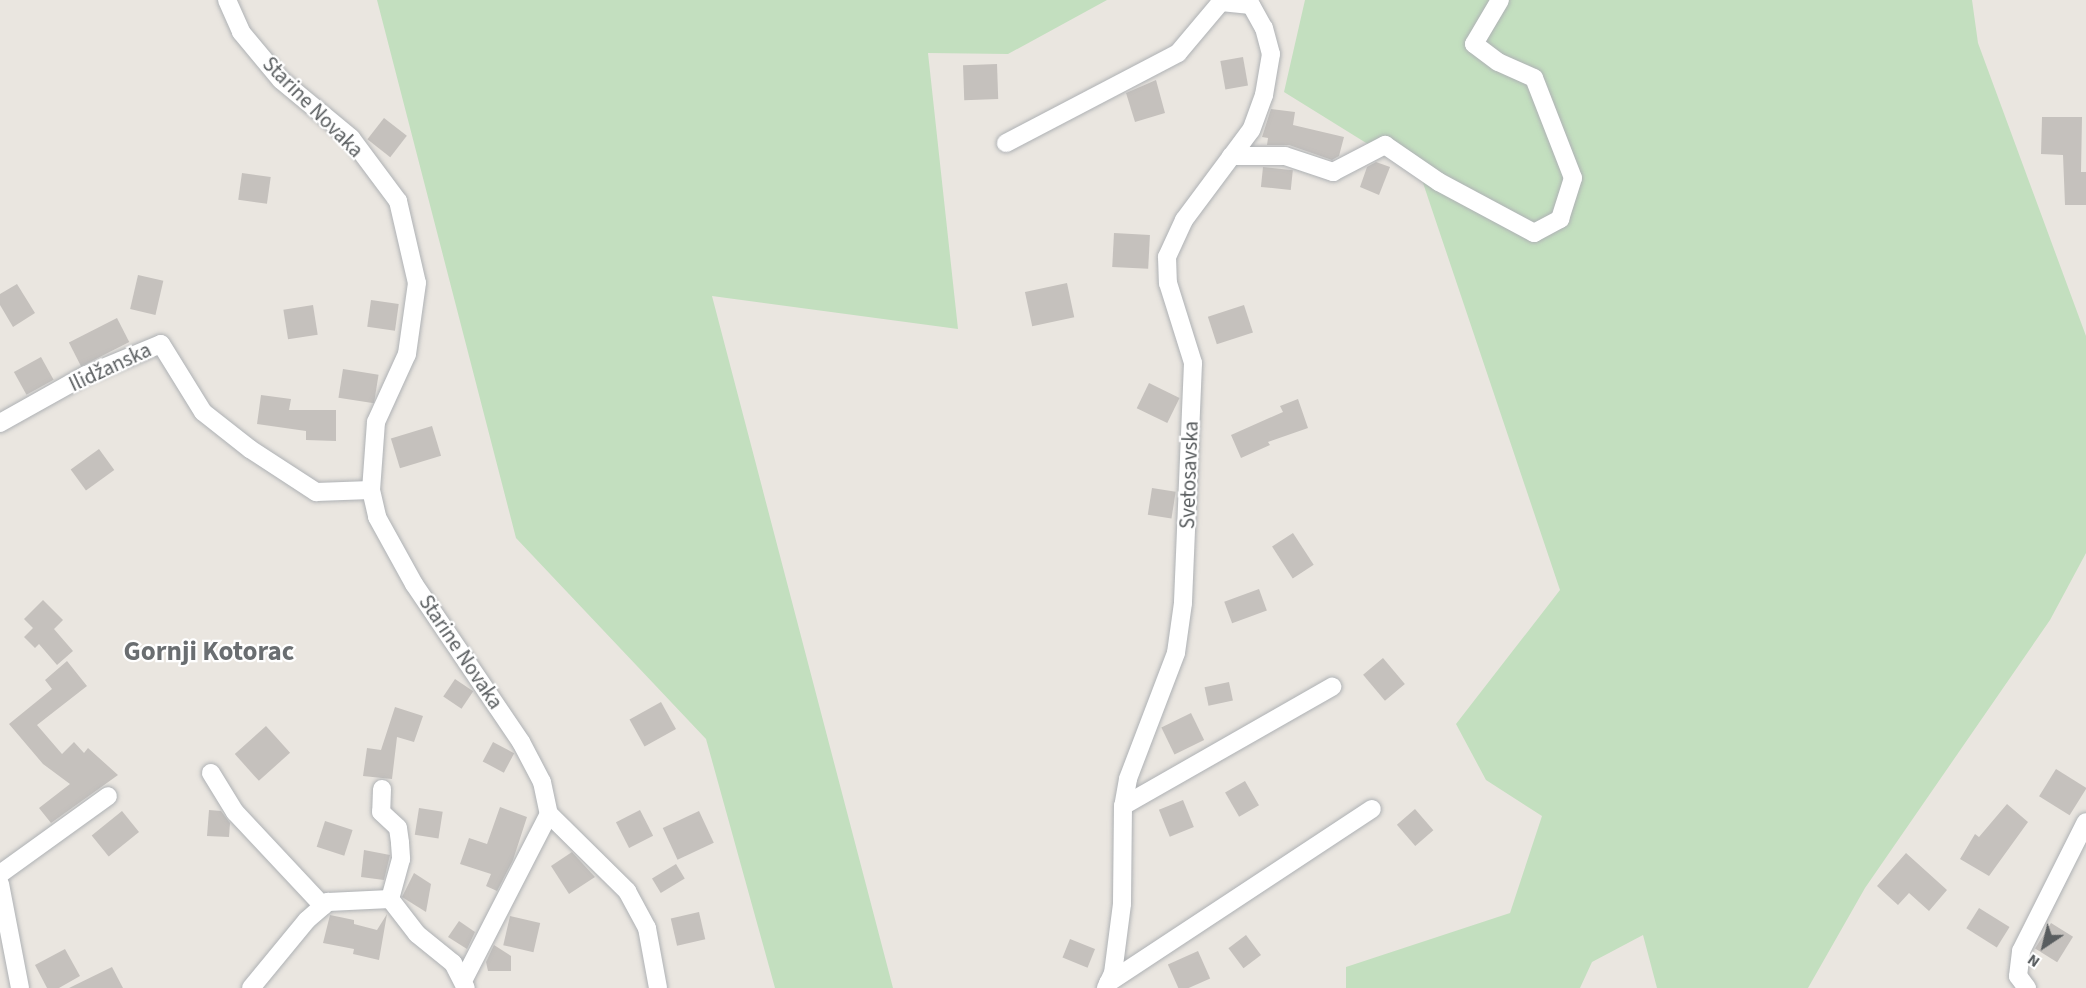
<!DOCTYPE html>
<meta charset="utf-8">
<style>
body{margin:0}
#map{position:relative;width:2086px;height:988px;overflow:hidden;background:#eae6e0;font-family:"Source Sans 3",sans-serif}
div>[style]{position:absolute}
.green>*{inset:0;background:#c3dfbf}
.building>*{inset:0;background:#c5c1bd;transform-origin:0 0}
.roads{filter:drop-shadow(0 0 2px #aeb1b4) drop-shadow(0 0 2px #aeb1b4)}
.minor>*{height:18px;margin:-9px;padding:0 9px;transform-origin:9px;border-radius:9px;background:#fff}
span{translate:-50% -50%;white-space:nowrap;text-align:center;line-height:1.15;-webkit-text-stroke:4.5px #fff;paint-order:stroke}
.street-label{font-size:21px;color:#595d5f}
.district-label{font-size:27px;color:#6a6e71;font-weight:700}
.north{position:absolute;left:2014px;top:916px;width:60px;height:60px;-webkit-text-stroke:4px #fff;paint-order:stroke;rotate:215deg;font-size:16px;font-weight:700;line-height:24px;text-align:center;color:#595d5f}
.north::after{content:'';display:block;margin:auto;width:21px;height:27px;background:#595d5f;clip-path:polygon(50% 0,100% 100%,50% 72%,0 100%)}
</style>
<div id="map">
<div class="green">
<i style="clip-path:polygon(377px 0,1107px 0,1008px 54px,928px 53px,958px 329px,712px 296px,893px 988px,775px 988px,706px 739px,516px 538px)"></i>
<i style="clip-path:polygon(1305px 0,1972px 0,1978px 43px,2086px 336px,2086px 553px,2050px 620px,1865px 888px,1808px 988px,1657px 988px,1643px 935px,1592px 962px,1580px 988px,1346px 988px,1346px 967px,1510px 913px,1542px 816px,1486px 780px,1456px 724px,1560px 590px,1421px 177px,1284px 92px)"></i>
</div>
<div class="building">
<i style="left:1243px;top:57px;width:29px;height:23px;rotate:80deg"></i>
<i style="left:997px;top:64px;width:35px;height:34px;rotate:88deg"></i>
<i style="clip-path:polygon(1156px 80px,1165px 113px,1135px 122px,1126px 93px)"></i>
<i style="clip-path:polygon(1271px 109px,1295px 112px,1293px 125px,1344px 137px,1339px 156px,1332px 160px,1289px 145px,1267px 145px,1268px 138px,1262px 137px)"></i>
<i style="clip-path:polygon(2042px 117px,2082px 117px,2081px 172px,2086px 172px,2086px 205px,2065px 205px,2063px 155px,2041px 154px)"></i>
<i style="left:384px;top:118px;width:29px;height:27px;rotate:38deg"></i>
<i style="clip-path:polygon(1376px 162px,1390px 167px,1379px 195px,1360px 187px,1367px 167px)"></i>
<i style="left:1263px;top:167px;width:30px;height:20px;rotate:6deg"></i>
<i style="left:242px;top:173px;width:29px;height:27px;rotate:8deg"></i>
<i style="left:1114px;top:233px;width:36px;height:34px;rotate:3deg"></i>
<i style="left:138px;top:275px;width:26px;height:35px;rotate:13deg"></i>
<i style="left:1067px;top:283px;width:35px;height:43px;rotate:78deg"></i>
<i style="clip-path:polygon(17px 284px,35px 313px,13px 327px,0 305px,0 294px)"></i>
<i style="left:371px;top:300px;width:28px;height:27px;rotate:8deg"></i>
<i style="left:313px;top:305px;width:30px;height:30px;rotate:81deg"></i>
<i style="left:1244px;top:305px;width:29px;height:38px;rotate:72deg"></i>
<i style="left:117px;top:318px;width:27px;height:54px;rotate:63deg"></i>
<i style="left:41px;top:357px;width:26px;height:31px;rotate:61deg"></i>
<i style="left:343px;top:369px;width:36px;height:29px;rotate:9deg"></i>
<i style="left:1149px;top:383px;width:34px;height:28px;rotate:26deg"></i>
<i style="clip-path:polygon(261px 395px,291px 399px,289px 410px,336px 410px,336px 441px,306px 440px,306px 431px,257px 424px)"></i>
<i style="clip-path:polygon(1298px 399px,1308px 428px,1268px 442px,1270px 445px,1241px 458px,1231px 435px,1283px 412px,1280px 406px)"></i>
<i style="left:432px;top:426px;width:31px;height:43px;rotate:73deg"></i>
<i style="left:99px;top:449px;width:26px;height:35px;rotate:54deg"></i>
<i style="left:1152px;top:488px;width:24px;height:27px;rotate:9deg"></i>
<i style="left:1293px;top:533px;width:38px;height:25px;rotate:57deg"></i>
<i style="left:1259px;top:589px;width:23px;height:37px;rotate:70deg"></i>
<i style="clip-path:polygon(43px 600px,63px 620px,54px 629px,73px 651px,57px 665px,39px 644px,35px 648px,24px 637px,33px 628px,24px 619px)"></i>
<i style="left:1383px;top:658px;width:34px;height:26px;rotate:50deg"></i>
<i style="clip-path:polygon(67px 661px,87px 686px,37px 725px,62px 754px,74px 742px,84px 753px,88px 748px,118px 775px,51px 823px,39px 808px,70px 784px,43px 764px,9px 724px,52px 689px,45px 680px)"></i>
<i style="left:455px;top:679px;width:22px;height:21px;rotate:34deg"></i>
<i style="left:1229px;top:682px;width:19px;height:25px;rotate:78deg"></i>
<i style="left:661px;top:702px;width:31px;height:36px;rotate:61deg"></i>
<i style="clip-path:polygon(395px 707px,423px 716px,414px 742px,397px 737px,392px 779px,363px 776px,367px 748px,381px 750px)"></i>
<i style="left:1191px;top:713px;width:30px;height:33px;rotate:64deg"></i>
<i style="left:266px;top:726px;width:36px;height:42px;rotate:48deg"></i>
<i style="left:493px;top:742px;width:24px;height:22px;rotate:28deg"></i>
<i style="left:2056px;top:769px;width:36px;height:32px;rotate:32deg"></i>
<i style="left:1245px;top:781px;width:28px;height:23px;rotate:60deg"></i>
<i style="left:1183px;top:800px;width:29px;height:26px;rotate:68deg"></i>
<i style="clip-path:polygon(2007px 804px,2028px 822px,1989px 876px,1960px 859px,1975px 834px,1979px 837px)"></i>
<i style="clip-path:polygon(500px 807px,527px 817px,513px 860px,497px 891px,486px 886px,491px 874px,460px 864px,469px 838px,487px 844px)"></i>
<i style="left:419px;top:808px;width:24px;height:27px;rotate:9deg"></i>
<i style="left:1415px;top:809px;width:28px;height:24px;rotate:49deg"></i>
<i style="clip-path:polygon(209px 810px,221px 811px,230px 823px,229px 837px,207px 836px)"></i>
<i style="left:640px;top:810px;width:29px;height:27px;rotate:63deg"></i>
<i style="left:122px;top:811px;width:27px;height:39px;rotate:51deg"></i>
<i style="left:699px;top:811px;width:35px;height:40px;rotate:65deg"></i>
<i style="left:325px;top:821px;width:29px;height:27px;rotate:18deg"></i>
<i style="clip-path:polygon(364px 850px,390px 855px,384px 880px,361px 877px)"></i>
<i style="clip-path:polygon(572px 852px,595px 877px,569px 894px,551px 866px)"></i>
<i style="clip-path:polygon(1906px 853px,1947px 890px,1929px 911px,1909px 893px,1898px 905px,1877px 886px)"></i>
<i style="left:676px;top:864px;width:17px;height:28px;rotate:59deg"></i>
<i style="clip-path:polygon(414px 873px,431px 884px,426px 912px,402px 897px)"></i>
<i style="left:1979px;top:908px;width:36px;height:24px;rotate:32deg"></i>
<i style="left:699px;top:912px;width:28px;height:29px;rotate:77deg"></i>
<i style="clip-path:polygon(387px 914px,379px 960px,353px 954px,354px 949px,323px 943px,330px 915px,354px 920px,354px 924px,377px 930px)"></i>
<i style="left:510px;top:916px;width:31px;height:30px;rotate:13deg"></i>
<i style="clip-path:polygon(459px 921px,475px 932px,467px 949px,448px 937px)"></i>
<i style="left:2051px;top:923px;width:26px;height:30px;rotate:32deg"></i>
<i style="left:1246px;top:935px;width:25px;height:22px;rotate:53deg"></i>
<i style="left:1070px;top:939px;width:27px;height:20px;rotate:22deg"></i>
<i style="clip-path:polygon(494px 945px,511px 956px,511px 971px,488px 971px,486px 962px)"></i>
<i style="clip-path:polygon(65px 949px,80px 976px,59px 988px,47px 988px,35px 965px)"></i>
<i style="left:1198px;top:951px;width:30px;height:33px;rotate:66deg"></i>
<i style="clip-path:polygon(112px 967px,123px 988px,69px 988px)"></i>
</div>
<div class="roads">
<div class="minor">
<i style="left:227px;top:0;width:35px;rotate:66deg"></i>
<i style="left:241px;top:32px;width:62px;rotate:50.2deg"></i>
<i style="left:281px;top:80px;width:91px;rotate:39.6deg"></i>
<i style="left:351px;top:138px;width:79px;rotate:53.3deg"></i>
<i style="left:398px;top:201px;width:84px;rotate:77deg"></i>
<i style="left:417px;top:283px;width:72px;rotate:98deg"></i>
<i style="left:407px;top:354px;width:75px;rotate:114.5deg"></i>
<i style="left:376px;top:422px;width:68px;rotate:94.2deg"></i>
<i style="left:371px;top:490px;width:28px;rotate:77deg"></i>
<i style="left:377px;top:517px;width:77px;rotate:61.1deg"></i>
<i style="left:414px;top:584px;width:191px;rotate:55.9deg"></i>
<i style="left:521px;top:742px;width:45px;rotate:62.3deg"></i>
<i style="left:542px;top:782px;width:33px;rotate:78deg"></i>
<i style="left:549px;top:814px;width:110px;rotate:44.6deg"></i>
<i style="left:627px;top:891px;width:42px;rotate:61.6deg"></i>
<i style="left:647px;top:928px;width:61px;rotate:79.6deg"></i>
<i style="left:1006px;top:143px;width:194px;rotate:-27.6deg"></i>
<i style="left:1178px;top:53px;width:67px;rotate:-49.9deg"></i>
<i style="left:1221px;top:2px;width:30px;rotate:6deg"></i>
<i style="left:1251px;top:5px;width:26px;rotate:61deg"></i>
<i style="left:1264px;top:28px;width:27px;rotate:75deg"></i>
<i style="left:1271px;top:54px;width:42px;rotate:99.7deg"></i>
<i style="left:1264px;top:95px;width:37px;rotate:110deg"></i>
<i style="left:1251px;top:130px;width:112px;rotate:126.7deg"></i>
<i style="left:1184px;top:220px;width:41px;rotate:114.7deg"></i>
<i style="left:1167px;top:257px;width:26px;rotate:88deg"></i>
<i style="left:1168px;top:283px;width:84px;rotate:72.6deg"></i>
<i style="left:1193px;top:363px;width:240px;rotate:92.4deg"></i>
<i style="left:1183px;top:603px;width:50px;rotate:98deg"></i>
<i style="left:1176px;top:653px;width:135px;rotate:110.9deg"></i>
<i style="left:1128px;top:779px;width:27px;rotate:100deg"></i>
<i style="left:1123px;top:806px;width:98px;rotate:90.6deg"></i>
<i style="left:1122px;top:904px;width:70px;rotate:97.4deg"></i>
<i style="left:1113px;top:973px;width:17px;rotate:115deg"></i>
<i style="left:1231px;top:156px;width:54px"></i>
<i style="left:1285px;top:156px;width:51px;rotate:18.4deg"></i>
<i style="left:1333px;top:172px;width:59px;rotate:-27.4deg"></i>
<i style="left:1385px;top:145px;width:65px;rotate:34.4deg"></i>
<i style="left:1439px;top:182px;width:108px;rotate:28.2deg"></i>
<i style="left:1534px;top:233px;width:30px;rotate:-28deg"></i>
<i style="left:1560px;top:219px;width:43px;rotate:-72.4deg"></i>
<i style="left:1573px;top:178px;width:107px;rotate:-111.3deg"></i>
<i style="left:1534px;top:78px;width:39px;rotate:-156deg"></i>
<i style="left:1498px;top:62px;width:30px;rotate:-143deg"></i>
<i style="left:1474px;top:44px;width:51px;rotate:-59.4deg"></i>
<i style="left:0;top:423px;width:98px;rotate:-29.2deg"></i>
<i style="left:86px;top:375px;width:81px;rotate:-22.5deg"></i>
<i style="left:161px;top:344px;width:80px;rotate:58.3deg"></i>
<i style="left:203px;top:412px;width:60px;rotate:38.2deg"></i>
<i style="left:250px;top:449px;width:79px;rotate:33.1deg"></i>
<i style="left:316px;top:492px;width:55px;rotate:-2.1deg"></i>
<i style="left:211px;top:773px;width:46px;rotate:58.4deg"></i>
<i style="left:235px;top:812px;width:129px;rotate:46.9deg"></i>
<i style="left:382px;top:789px;width:23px;rotate:92deg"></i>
<i style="left:381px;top:812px;width:23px;rotate:43deg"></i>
<i style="left:398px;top:828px;width:15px;rotate:82deg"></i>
<i style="left:400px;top:843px;width:16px;rotate:86deg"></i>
<i style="left:401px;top:859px;width:41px;rotate:105.4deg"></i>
<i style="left:1123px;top:806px;width:241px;rotate:-29.7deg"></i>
<i style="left:0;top:874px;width:133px;rotate:-35.8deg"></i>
<i style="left:0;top:884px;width:106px;rotate:79.1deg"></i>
<i style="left:463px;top:981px;width:188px;rotate:-62.8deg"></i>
<i style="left:1108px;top:983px;width:316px;rotate:-33.4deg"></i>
<i style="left:251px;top:988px;width:88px;rotate:-50.5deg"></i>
<i style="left:307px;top:920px;width:28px;rotate:-41deg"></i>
<i style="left:328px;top:902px;width:62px;rotate:-2.8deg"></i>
<i style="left:390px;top:899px;width:44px;rotate:52.4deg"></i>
<i style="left:417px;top:934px;width:46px;rotate:38.9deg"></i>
<i style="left:453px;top:963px;width:28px;rotate:63deg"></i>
<i style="left:2027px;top:988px;width:15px;rotate:-127deg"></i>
<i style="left:2018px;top:976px;width:25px;rotate:-83deg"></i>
<i style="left:2021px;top:951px;width:144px;rotate:-63.3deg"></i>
</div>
</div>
<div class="street-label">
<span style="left:313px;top:107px;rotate:45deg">Starine Novaka</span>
<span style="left:110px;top:367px;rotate:-25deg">Ilidžanska</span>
<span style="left:1189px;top:475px;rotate:-88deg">Svetosavska</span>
<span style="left:461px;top:652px;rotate:56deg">Starine Novaka</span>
</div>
<div class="district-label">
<span style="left:209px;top:652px">Gornji Kotorac</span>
</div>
<div class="north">N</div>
</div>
